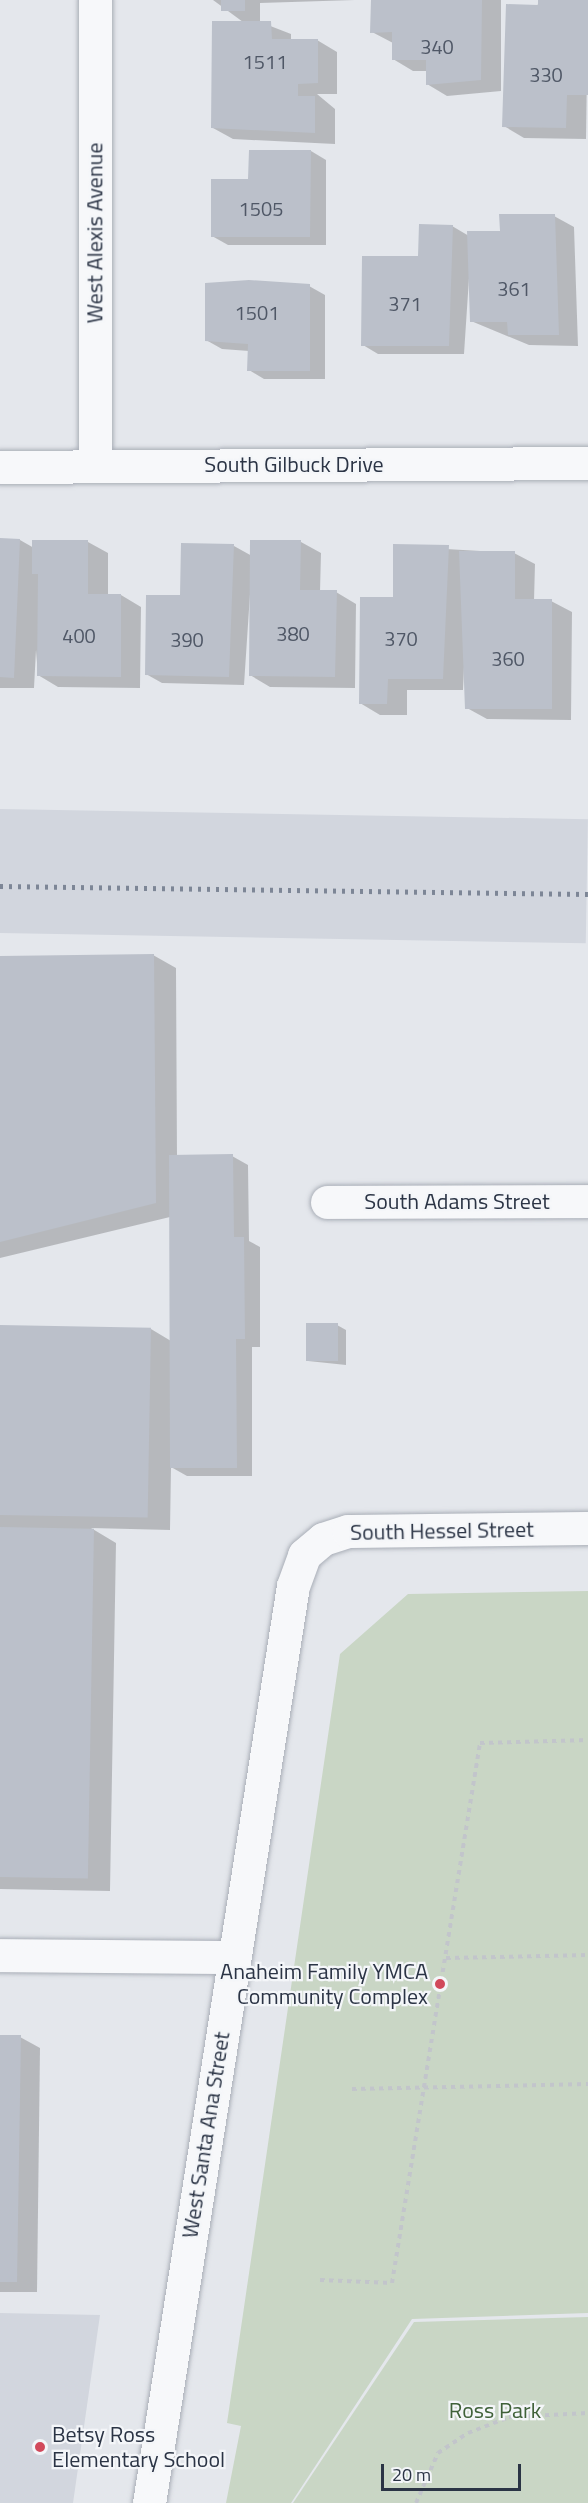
<!DOCTYPE html>
<style>
body{margin:0}
#map{position:relative;width:588px;height:2503px;overflow:hidden;background:#e4e7ec;font-family:"Titillium Web",sans-serif}
div>[style]{position:absolute}
.built>*{inset:0;background:#d2d6de;transform-origin:0 0}
.green>*{inset:0;background:#c9d6c5}
.shadow>*{inset:0;background:#0003}
.building>*{inset:0;background:#bbc0ca;transform-origin:0 0}
.path>*{height:4px;margin-top:-2px;transform-origin:0;background:repeating-linear-gradient(90deg,#c2c5cb 0 4.5px,transparent 0 9px)}
.roads{filter:drop-shadow(0 0 2px #a9aeb7) drop-shadow(0 0 2px #a9aeb7)}
.minor>*{height:33px;margin:-16.5px;padding:0 16.5px;transform-origin:16.5px;border-radius:16.5px;background:#f7f8fa}
.rail>*{height:4.5px;margin-top:-2.25px;transform-origin:0;background:repeating-linear-gradient(90deg,#7d8696 0 3px,transparent 0 9px)}
.dots>*{width:16px;height:16px;translate:-50% -50%;box-sizing:border-box;border:3px solid #f4f6f9;border-radius:50%}
span{translate:-50% -50%;white-space:nowrap;text-align:center;line-height:1.15;-webkit-text-stroke:4.5px #f4f6f9;paint-order:stroke}
.number-label{font-size:20px;color:#4f5766}
.number-label span{-webkit-text-stroke-width:0}
.street-label{font-size:22px;color:#2b3445}
.poi-label{font-size:22px;color:#2b3445}
.right{translate:-100% -50%;text-align:right}
.left{translate:0 -50%;text-align:left}
.park-label{font-size:22px;color:#3f6138}
.scale{position:absolute;left:381px;top:2464px;width:140px;height:27px;box-sizing:border-box;border:3px solid #2b3445;border-top:0;padding-left:8px;font-size:18px;line-height:21px;white-space:nowrap;color:#2b3445;-webkit-text-stroke:4px #f4f6f9;paint-order:stroke}
</style>
<div id="map">
<div class="built">
<i style="left:0;top:809px;width:588px;height:124px;rotate:1deg"></i>
<i style="clip-path:polygon(0 2313px,100px 2315px,73px 2503px,0 2503px)"></i>
</div>
<div class="green">
<i style="clip-path:polygon(588px 1591px,588px 2313px,412px 2319px,291px 2503px,226px 2503px,241px 2426px,227px 2423px,340px 1654px,408px 1594px)"></i>
<i style="clip-path:polygon(588px 2317px,588px 2503px,293px 2503px,414px 2322px)"></i>
</div>
<div class="shadow">
<i style="clip-path:polygon(213px 0,355px 0,260px 3px,260px 22px,291px 34px,291px 40px,317px 40px,337px 52px,337px 94px,317px 94px,335px 109px,335px 144px,233px 139px,213px 128px,243px 22px)"></i>
<i style="clip-path:polygon(372px 0,501px 0,501px 91px,447px 96px,427px 84px,428px 71px,413px 71px,393px 59px,393px 43px,372px 32px)"></i>
<i style="clip-path:polygon(539px 0,588px 0,586px 139px,524px 138px,504px 126px)"></i>
<i style="clip-path:polygon(311px 151px,326px 160px,326px 245px,228px 245px,212px 236px,250px 181px)"></i>
<i style="clip-path:polygon(554px 216px,574px 227px,578px 346px,529px 345px,471px 321px,470px 263px,464px 354px,378px 354px,363px 345px,420px 258px,452px 226px,469px 236px,501px 233px)"></i>
<i style="clip-path:polygon(309px 286px,325px 295px,325px 379px,264px 379px,249px 370px,249px 351px,222px 349px,206px 340px)"></i>
<i style="clip-path:polygon(0 540px,20px 540px,34px 548px,88px 542px,108px 553px,108px 595px,121px 595px,141px 607px,140px 688px,58px 687px,38px 675px,36px 650px,34px 688px,0 688px)"></i>
<i style="clip-path:polygon(301px 542px,321px 553px,320px 592px,336px 592px,356px 604px,355px 688px,270px 687px,250px 675px,252px 564px,244px 685px,162px 683px,146px 674px,181px 596px,234px 546px,252px 556px)"></i>
<i style="clip-path:polygon(395px 546px,514px 553px,535px 564px,534px 601px,551px 601px,572px 612px,571px 720px,487px 719px,467px 708px,464px 667px,463px 690px,407px 690px,407px 715px,380px 715px,360px 703px,394px 599px)"></i>
<i style="clip-path:polygon(153px 955px,176px 968px,177px 1156px,232px 1156px,248px 1165px,249px 1241px,260px 1247px,260px 1347px,252px 1347px,252px 1476px,187px 1476px,171px 1467px,170px 1530px,91px 1528px,116px 1543px,110px 1891px,0 1889px,0 1327px,151px 1329px,171px 1341px,170px 1217px,0 1258px,0 957px)"></i>
<i style="clip-path:polygon(337px 1325px,346px 1330px,346px 1365px,308px 1361px)"></i>
<i style="clip-path:polygon(0 2036px,20px 2037px,40px 2048px,37px 2292px,0 2292px)"></i>
</div>
<div class="building">
<i style="left:221px;top:0;width:24px;height:11px"></i>
<i style="clip-path:polygon(371px 0,482px 0,481px 80px,426px 85px,426px 60px,392px 60px,392px 32px,370px 33px)"></i>
<i style="clip-path:polygon(538px 0,588px 0,588px 95px,567px 95px,566px 128px,502px 127px,506px 4px,538px 5px)"></i>
<i style="clip-path:polygon(212px 21px,271px 21px,272px 39px,318px 39px,318px 83px,298px 84px,298px 96px,315px 96px,315px 133px,211px 128px)"></i>
<i style="clip-path:polygon(249px 150px,311px 150px,310px 237px,211px 237px,211px 179px,248px 179px)"></i>
<i style="clip-path:polygon(499px 214px,555px 214px,559px 335px,508px 335px,507px 322px,470px 322px,467px 231px,500px 231px)"></i>
<i style="clip-path:polygon(419px 224px,453px 225px,449px 346px,361px 346px,362px 256px,418px 256px)"></i>
<i style="clip-path:polygon(249px 280px,310px 284px,310px 371px,247px 371px,248px 344px,205px 341px,205px 283px)"></i>
<i style="clip-path:polygon(0 538px,20px 539px,14px 678px,0 677px)"></i>
<i style="clip-path:polygon(32px 540px,88px 540px,88px 594px,121px 594px,121px 677px,37px 676px,38px 574px,32px 574px)"></i>
<i style="clip-path:polygon(250px 540px,301px 540px,300px 590px,337px 590px,335px 677px,249px 676px)"></i>
<i style="clip-path:polygon(181px 543px,234px 544px,229px 677px,145px 675px,146px 595px,180px 595px)"></i>
<i style="clip-path:polygon(393px 544px,449px 545px,443px 679px,388px 679px,387px 704px,359px 704px,360px 597px,393px 597px)"></i>
<i style="clip-path:polygon(459px 551px,515px 551px,515px 599px,552px 599px,552px 709px,465px 709px)"></i>
<i style="clip-path:polygon(154px 954px,156px 1203px,0 1242px,0 956px)"></i>
<i style="clip-path:polygon(233px 1154px,234px 1237px,244px 1237px,245px 1339px,236px 1339px,237px 1468px,170px 1468px,169px 1155px)"></i>
<i style="left:306px;top:1323px;width:32px;height:38px"></i>
<i style="left:0;top:1325px;width:151px;height:190px;rotate:1deg"></i>
<i style="left:0;top:1527px;width:94px;height:350px;rotate:1deg"></i>
<i style="clip-path:polygon(0 2035px,21px 2035px,17px 2282px,0 2282px)"></i>
</div>
<div class="path">
<i style="left:446px;top:1958px;width:142px;rotate:-1.2deg"></i>
<i style="left:352px;top:2089px;width:236px;rotate:-1.2deg"></i>
<i style="left:320px;top:2280px;width:72px;rotate:2.4deg"></i>
<i style="left:392px;top:2283px;width:547px;rotate:-80.74deg"></i>
<i style="left:480px;top:1743px;width:108px;rotate:-1.6deg"></i>
<i style="left:416px;top:2503px;width:55px;rotate:-66.3deg"></i>
<i style="left:438px;top:2453px;width:36px;rotate:-34deg"></i>
<i style="left:468px;top:2433px;width:44px;rotate:-21.3deg"></i>
<i style="left:509px;top:2417px;width:79px;rotate:-2.9deg"></i>
</div>
<div class="roads">
<div class="minor">
<i style="left:95px;top:0;width:466px;rotate:90deg"></i>
<i style="left:0;top:467px;width:588px;rotate:-0.39deg"></i>
<i style="left:327px;top:1202px;width:261px;rotate:-0.2deg"></i>
<i style="left:0;top:1955px;width:233px;rotate:0.5deg"></i>
<i style="left:149px;top:2503px;width:928px;rotate:-81.08deg"></i>
<i style="left:293px;top:1586px;width:33px;rotate:-70deg"></i>
<i style="left:304px;top:1555px;width:25px;rotate:-40deg"></i>
<i style="left:323px;top:1539px;width:26px;rotate:-18deg"></i>
<i style="left:348px;top:1531px;width:240px;rotate:-0.7deg"></i>
</div>
</div>
<div class="rail">
<i style="left:0;top:886px;width:588px;rotate:0.78deg"></i>
</div>
<div class="dots">
<i style="left:440px;top:1984px;background:#d1495b"></i>
<i style="left:40px;top:2447px;background:#d1495b"></i>
</div>
<div class="number-label">
<span style="left:437px;top:46px">340</span>
<span style="left:265px;top:61px">1511</span>
<span style="left:546px;top:74px">330</span>
<span style="left:261px;top:208px">1505</span>
<span style="left:514px;top:288px">361</span>
<span style="left:405px;top:303px">371</span>
<span style="left:257px;top:312px">1501</span>
<span style="left:293px;top:633px">380</span>
<span style="left:79px;top:635px">400</span>
<span style="left:401px;top:638px">370</span>
<span style="left:187px;top:639px">390</span>
<span style="left:508px;top:658px">360</span>
</div>
<div class="street-label">
<span style="left:95px;top:233px;rotate:-90deg">West Alexis Avenue</span>
<span style="left:294px;top:465px">South Gilbuck Drive</span>
<span style="left:457px;top:1202px">South Adams Street</span>
<span style="left:442px;top:1531px;rotate:-1deg">South Hessel Street</span>
<span style="left:206px;top:2135px;rotate:-81deg">West Santa Ana Street</span>
</div>
<div class="poi-label">
<span class="right" style="left:428px;top:1984px">Anaheim Family YMCA<br>Community Complex</span>
<span class="left" style="left:52px;top:2447px">Betsy Ross<br>Elementary School</span>
</div>
<div class="park-label">
<span style="left:495px;top:2411px">Ross Park</span>
</div>
<div class="scale">20 m</div>
</div>
